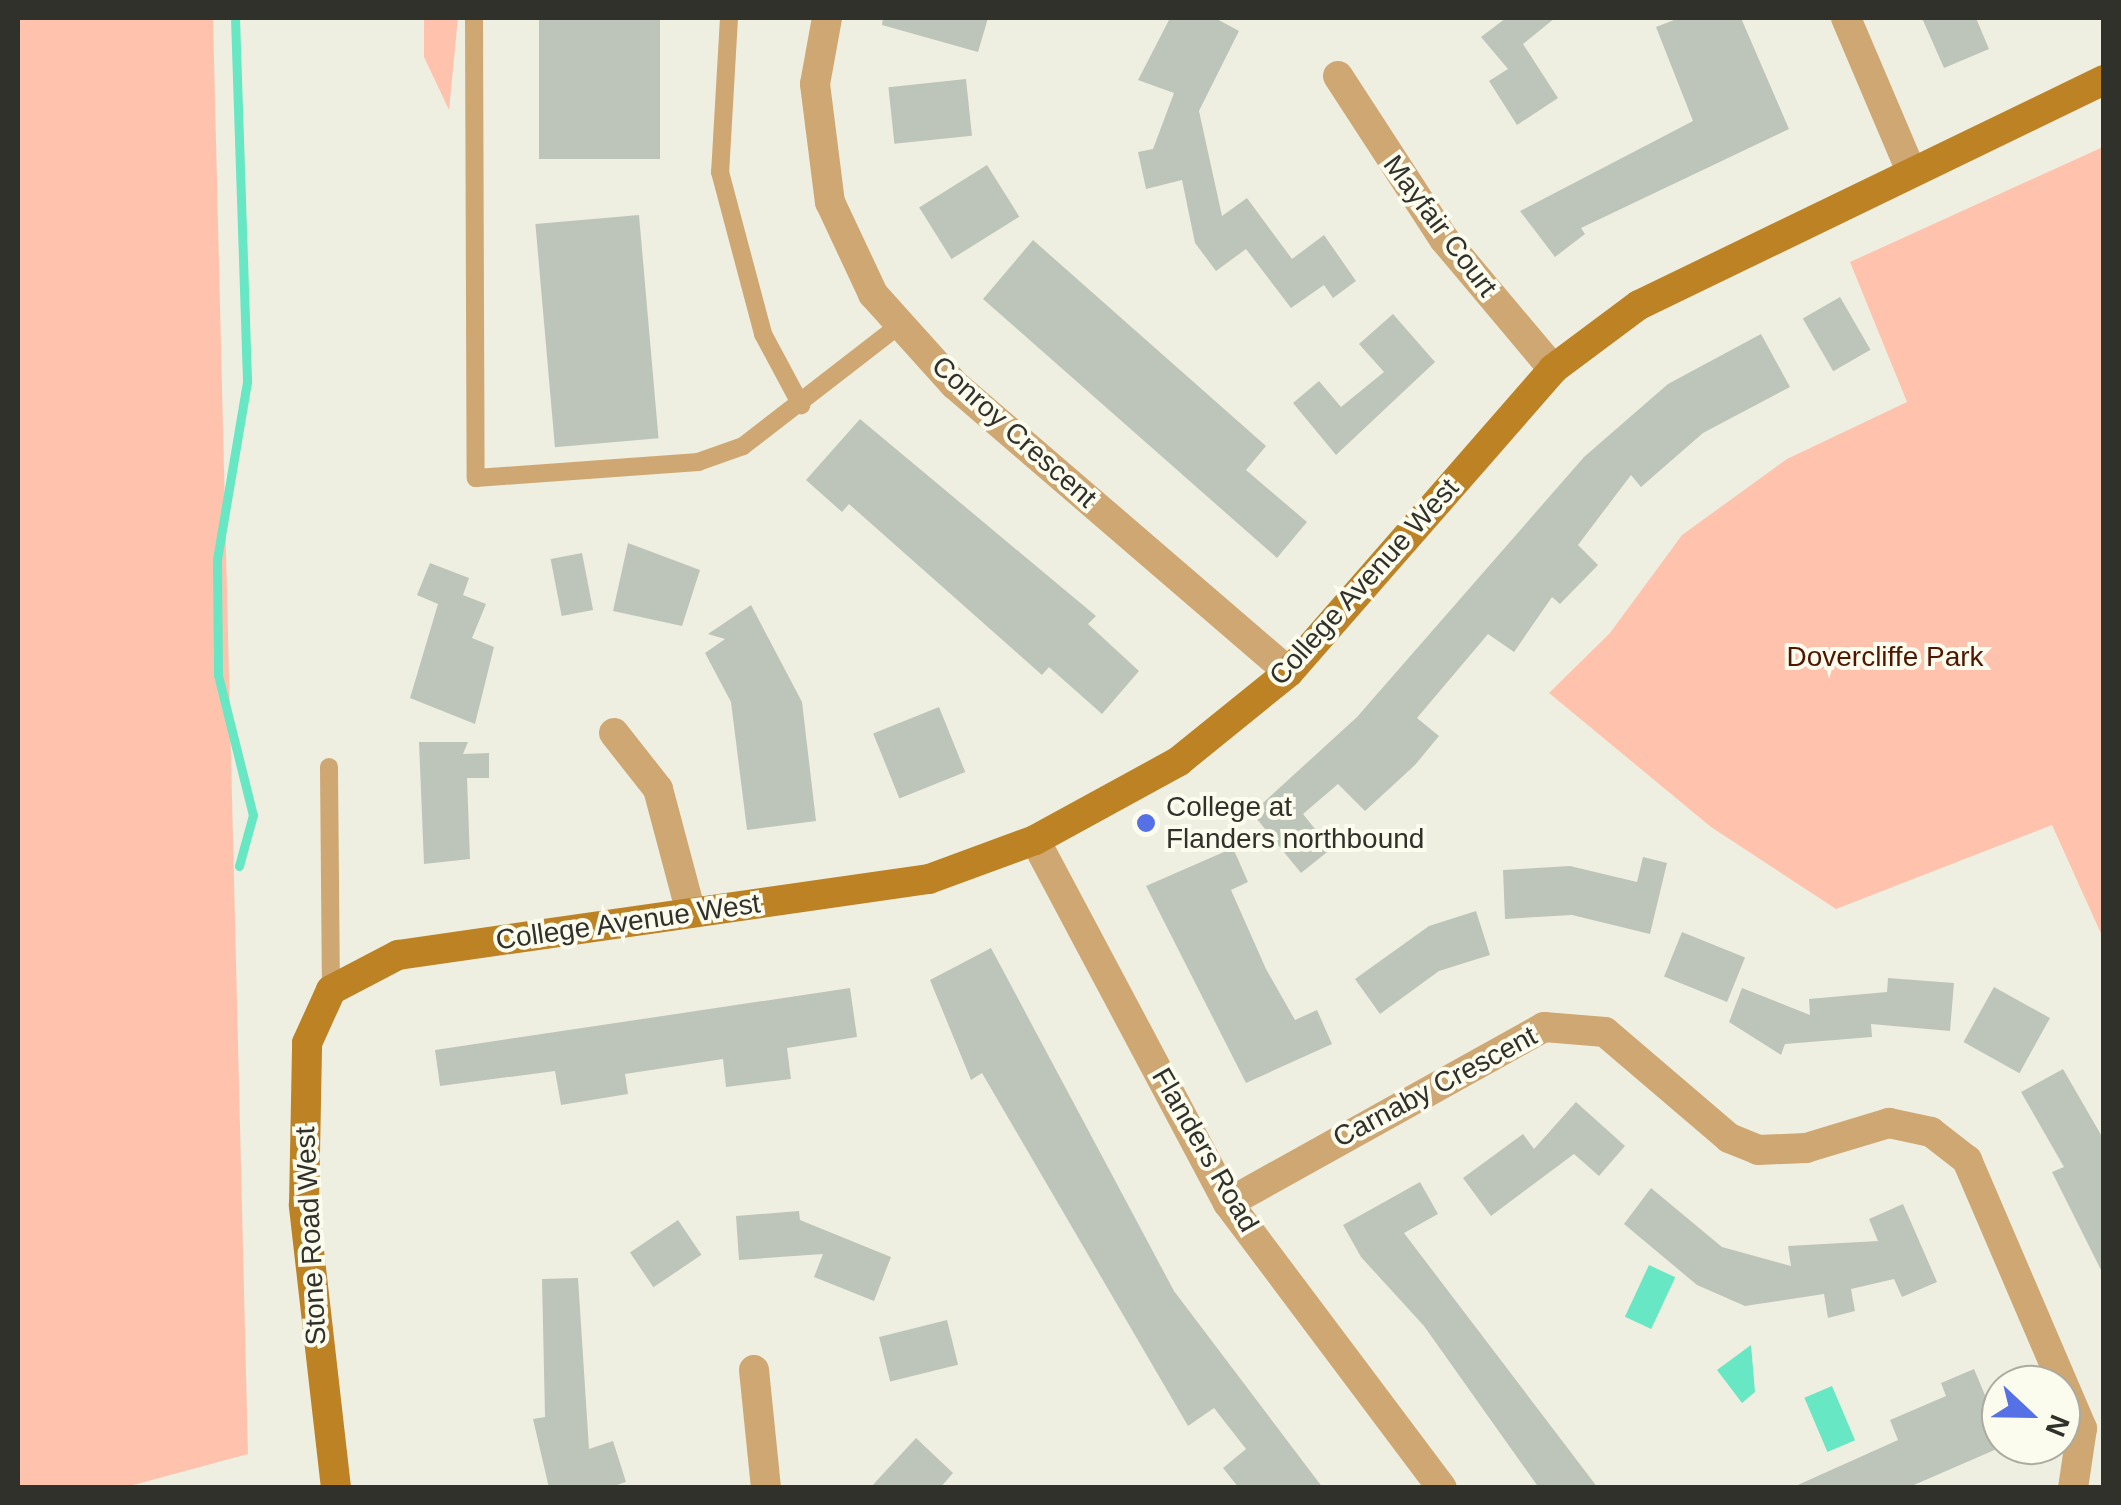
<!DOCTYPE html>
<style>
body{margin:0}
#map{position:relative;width:2121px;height:1505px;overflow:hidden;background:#efefe1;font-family:Arial,sans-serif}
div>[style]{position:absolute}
.green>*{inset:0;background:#ffc3ad}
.water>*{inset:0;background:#67e7c3;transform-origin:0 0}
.stream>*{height:9px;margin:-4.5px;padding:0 4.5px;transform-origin:4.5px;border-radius:4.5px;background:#67e7c3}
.building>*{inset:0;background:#bdc5ba;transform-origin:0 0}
.lane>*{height:18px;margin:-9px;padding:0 9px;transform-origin:9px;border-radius:9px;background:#cfa772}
.street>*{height:30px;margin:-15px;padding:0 15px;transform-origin:15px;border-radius:15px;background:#cfa772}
.secondary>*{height:30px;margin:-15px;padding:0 15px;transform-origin:15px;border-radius:15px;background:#bd8224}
.dots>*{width:28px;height:28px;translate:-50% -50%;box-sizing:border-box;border:5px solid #fcfcee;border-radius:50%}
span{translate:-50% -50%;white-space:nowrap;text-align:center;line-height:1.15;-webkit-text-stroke:8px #fcfcee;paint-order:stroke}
.street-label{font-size:28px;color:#31312c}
.park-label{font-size:28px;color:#501600}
.poi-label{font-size:28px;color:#31312c}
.left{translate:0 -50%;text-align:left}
.frame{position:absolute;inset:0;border:20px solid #31312c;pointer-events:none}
.north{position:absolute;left:1981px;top:1365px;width:100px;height:100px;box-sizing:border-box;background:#fcfcee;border:2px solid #ababa0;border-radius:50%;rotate:112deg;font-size:28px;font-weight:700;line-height:40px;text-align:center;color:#31312c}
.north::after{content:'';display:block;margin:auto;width:35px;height:45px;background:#5670e5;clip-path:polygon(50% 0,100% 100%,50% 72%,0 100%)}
</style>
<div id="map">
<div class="green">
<i style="clip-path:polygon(18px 18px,213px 18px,248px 1454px,126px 1487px,18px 1487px)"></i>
<i style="clip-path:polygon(424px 18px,458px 18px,449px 110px,424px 57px)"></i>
<i style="clip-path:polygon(2103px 147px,2103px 938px,2052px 825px,1836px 909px,1711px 827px,1549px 693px,1610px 633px,1682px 535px,1787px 459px,1907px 402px,1850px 262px)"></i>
</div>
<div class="water">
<i style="left:1649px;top:1265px;width:29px;height:57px;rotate:25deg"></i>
<i style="clip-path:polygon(1751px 1345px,1755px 1392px,1742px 1403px,1717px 1370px)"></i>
<i style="left:1832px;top:1386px;width:59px;height:30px;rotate:67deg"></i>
</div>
<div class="stream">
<i style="left:235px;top:18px;width:364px;rotate:88.1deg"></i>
<i style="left:247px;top:382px;width:181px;rotate:99.6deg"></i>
<i style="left:217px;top:560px;width:115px;rotate:89.5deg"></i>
<i style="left:218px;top:675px;width:144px;rotate:76deg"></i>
<i style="left:253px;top:815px;width:53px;rotate:105.4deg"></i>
</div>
<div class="building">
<i style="left:539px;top:18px;width:121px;height:141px"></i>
<i style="clip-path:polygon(883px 18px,988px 18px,978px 52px,882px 25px)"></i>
<i style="clip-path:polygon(1170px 18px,1215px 18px,1239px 31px,1199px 111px,1222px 216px,1247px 198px,1292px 259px,1324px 235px,1356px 281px,1333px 298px,1324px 285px,1291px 308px,1246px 249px,1216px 271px,1195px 243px,1182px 180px,1146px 189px,1138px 152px,1153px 149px,1174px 93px,1138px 80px)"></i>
<i style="clip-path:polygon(1506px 18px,1555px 18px,1523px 44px,1558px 98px,1517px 125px,1489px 81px,1508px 69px,1481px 37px)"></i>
<i style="clip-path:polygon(1679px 18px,1741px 18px,1789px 129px,1581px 228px,1585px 234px,1555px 257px,1520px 211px,1693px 121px,1656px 27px)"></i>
<i style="clip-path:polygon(1922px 18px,1976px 18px,1989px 49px,1944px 68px)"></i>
<i style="left:966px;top:79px;width:57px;height:78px;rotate:84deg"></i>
<i style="left:987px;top:165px;width:61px;height:80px;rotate:58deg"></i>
<i style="left:639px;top:215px;width:224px;height:104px;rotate:85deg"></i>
<i style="clip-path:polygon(1033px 240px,1266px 446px,1246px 470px,1307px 522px,1277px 558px,983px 299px)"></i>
<i style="left:1840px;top:297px;width:61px;height:43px;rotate:60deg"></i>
<i style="clip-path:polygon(1393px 314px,1435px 362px,1336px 455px,1293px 403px,1319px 381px,1341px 407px,1384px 372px,1359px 344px)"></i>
<i style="clip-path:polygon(1761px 334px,1790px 387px,1703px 433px,1641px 487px,1631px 475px,1578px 545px,1598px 565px,1560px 604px,1552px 597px,1514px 652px,1488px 634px,1417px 718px,1439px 736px,1415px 765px,1365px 811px,1338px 784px,1303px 814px,1331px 849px,1301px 873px,1252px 813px,1357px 717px,1584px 457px,1668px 384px)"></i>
<i style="clip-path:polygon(860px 419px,1096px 616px,1088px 624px,1139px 671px,1102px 714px,1049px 667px,1042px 675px,849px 504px,842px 512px,806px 480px)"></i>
<i style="clip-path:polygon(628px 543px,700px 570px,682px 626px,613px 611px)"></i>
<i style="left:582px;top:553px;width:58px;height:32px;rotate:79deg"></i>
<i style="clip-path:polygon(430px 563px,469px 578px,463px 595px,486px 604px,472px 638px,494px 647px,475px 724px,410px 698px,438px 604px,417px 595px)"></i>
<i style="clip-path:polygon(751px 605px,802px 702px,816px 821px,747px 830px,731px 702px,705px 653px,725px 639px,708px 634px)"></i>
<i style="left:939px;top:707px;width:70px;height:71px;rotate:68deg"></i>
<i style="clip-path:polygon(419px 742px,468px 742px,463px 754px,489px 753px,489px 778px,467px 778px,470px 859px,424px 864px)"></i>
<i style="clip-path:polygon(1233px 848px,1248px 882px,1231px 890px,1266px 969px,1295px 1020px,1317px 1010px,1332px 1044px,1246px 1083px,1146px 886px)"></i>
<i style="clip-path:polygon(1643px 857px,1667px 863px,1650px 934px,1572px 915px,1505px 919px,1503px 870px,1570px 866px,1637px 882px)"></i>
<i style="clip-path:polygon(1476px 911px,1490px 955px,1439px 971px,1380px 1014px,1355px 979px,1429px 926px)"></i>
<i style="left:1682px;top:932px;width:68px;height:48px;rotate:22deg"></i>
<i style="clip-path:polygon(991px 948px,1174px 1291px,1323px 1488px,1239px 1488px,1223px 1468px,1246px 1449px,1214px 1408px,1188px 1426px,982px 1073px,971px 1080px,930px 980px)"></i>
<i style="clip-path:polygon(1888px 978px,1954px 983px,1950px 1031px,1871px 1024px,1872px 1037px,1785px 1044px,1781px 1055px,1729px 1022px,1742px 988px,1810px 1015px,1809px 999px,1887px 992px)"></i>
<i style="left:1994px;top:987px;width:64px;height:63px;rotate:29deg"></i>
<i style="clip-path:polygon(850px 988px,857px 1037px,787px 1048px,791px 1079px,726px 1087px,723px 1059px,625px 1074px,628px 1094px,561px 1105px,555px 1071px,440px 1086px,435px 1050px)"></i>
<i style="clip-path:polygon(2063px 1069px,2104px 1140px,2104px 1276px,2052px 1172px,2064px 1167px,2021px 1092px)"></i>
<i style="clip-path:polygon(1576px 1102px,1625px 1146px,1599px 1176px,1574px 1154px,1491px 1216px,1463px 1178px,1523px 1134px,1534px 1149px)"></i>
<i style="clip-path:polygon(1420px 1182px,1438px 1214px,1404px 1233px,1598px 1488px,1539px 1488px,1424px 1326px,1361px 1257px,1343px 1225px)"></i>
<i style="clip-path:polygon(1651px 1188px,1722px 1247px,1791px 1266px,1788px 1246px,1878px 1241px,1869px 1219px,1903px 1204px,1937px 1282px,1902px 1297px,1894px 1279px,1851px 1289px,1855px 1311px,1828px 1318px,1824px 1294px,1745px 1306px,1697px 1285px,1624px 1224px)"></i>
<i style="clip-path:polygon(799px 1211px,800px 1220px,891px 1257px,874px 1301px,814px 1277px,823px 1254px,739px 1260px,736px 1216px)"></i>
<i style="left:678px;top:1220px;width:42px;height:58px;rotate:56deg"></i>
<i style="clip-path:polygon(578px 1278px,589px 1449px,613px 1441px,626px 1482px,608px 1488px,549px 1488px,533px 1419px,545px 1417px,542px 1279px)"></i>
<i style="left:947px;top:1320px;width:46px;height:70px;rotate:76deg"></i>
<i style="clip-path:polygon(1974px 1369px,2006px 1445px,1907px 1488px,1791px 1488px,1898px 1440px,1890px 1420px,1946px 1396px,1941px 1383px)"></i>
<i style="clip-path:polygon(916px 1438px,953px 1473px,940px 1488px,870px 1488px)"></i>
</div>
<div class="lane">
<i style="left:474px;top:18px;width:460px;rotate:89.8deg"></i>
<i style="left:476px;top:478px;width:223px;rotate:-4.1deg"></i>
<i style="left:698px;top:462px;width:48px;rotate:-19.6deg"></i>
<i style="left:743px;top:446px;width:200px;rotate:-37.7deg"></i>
<i style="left:729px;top:18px;width:154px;rotate:93.3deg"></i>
<i style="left:720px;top:172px;width:168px;rotate:75.1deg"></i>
<i style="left:763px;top:334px;width:81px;rotate:61.8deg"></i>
<i style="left:329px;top:767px;width:223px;rotate:89.5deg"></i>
</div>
<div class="street">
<i style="left:827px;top:18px;width:67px;rotate:100.3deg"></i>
<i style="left:815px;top:84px;width:119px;rotate:82.8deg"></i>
<i style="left:830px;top:202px;width:102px;rotate:64.9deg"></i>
<i style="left:873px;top:294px;width:122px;rotate:48deg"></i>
<i style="left:955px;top:385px;width:440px;rotate:40.7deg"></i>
<i style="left:1846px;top:18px;width:164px;rotate:67deg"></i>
<i style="left:1338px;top:76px;width:194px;rotate:57deg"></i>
<i style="left:1444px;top:239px;width:170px;rotate:50deg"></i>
<i style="left:614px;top:733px;width:71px;rotate:51.8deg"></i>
<i style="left:658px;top:789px;width:128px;rotate:75.1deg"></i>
<i style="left:1035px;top:840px;width:411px;rotate:62deg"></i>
<i style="left:1228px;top:1203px;width:356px;rotate:53.1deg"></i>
<i style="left:1228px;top:1203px;width:362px;rotate:-29.1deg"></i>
<i style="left:1544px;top:1027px;width:61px;rotate:4.7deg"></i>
<i style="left:1605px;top:1032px;width:163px;rotate:40.5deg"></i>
<i style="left:1729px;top:1138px;width:31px;rotate:22deg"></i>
<i style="left:1758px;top:1150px;width:48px;rotate:-2.4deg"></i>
<i style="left:1806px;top:1148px;width:87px;rotate:-16.8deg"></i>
<i style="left:1889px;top:1123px;width:43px;rotate:12.1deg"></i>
<i style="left:1931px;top:1132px;width:46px;rotate:37.9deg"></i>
<i style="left:1967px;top:1160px;width:292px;rotate:66.8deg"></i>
<i style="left:2082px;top:1428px;width:61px;rotate:98.5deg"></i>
<i style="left:754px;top:1370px;width:119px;rotate:84.2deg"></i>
</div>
<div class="secondary">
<i style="left:336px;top:1488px;width:285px;rotate:-96.5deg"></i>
<i style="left:304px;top:1205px;width:162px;rotate:-88.9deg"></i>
<i style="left:307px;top:1043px;width:58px;rotate:-65.6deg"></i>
<i style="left:331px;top:990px;width:76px;rotate:-27.6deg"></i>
<i style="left:398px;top:955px;width:536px;rotate:-8.15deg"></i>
<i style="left:929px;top:879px;width:113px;rotate:-20.2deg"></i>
<i style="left:1035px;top:840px;width:164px;rotate:-28.7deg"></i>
<i style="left:1179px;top:761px;width:141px;rotate:-39deg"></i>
<i style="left:1289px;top:672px;width:402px;rotate:-48.9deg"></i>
<i style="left:1553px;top:369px;width:107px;rotate:-36.7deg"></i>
<i style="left:1639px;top:305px;width:517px;rotate:-25.82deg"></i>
</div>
<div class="dots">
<i style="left:1146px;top:823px;background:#5670e5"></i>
</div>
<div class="street-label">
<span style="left:1440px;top:226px;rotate:53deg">Mayfair Court</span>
<span style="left:1014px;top:432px;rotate:42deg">Conroy Crescent</span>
<span style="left:1364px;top:582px;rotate:-48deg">College Avenue West</span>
<span style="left:628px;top:922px;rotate:-8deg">College Avenue West</span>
<span style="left:1435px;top:1087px;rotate:-28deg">Carnaby Crescent</span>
<span style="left:1205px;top:1150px;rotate:60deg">Flanders Road</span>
<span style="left:311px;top:1236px;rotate:-93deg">Stone Road West</span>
</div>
<div class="park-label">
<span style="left:1885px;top:657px">Dovercliffe Park</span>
</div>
<div class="poi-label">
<span class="left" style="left:1166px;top:823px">College at<br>Flanders northbound</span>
</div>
<div class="frame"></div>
<div class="north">N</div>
</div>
